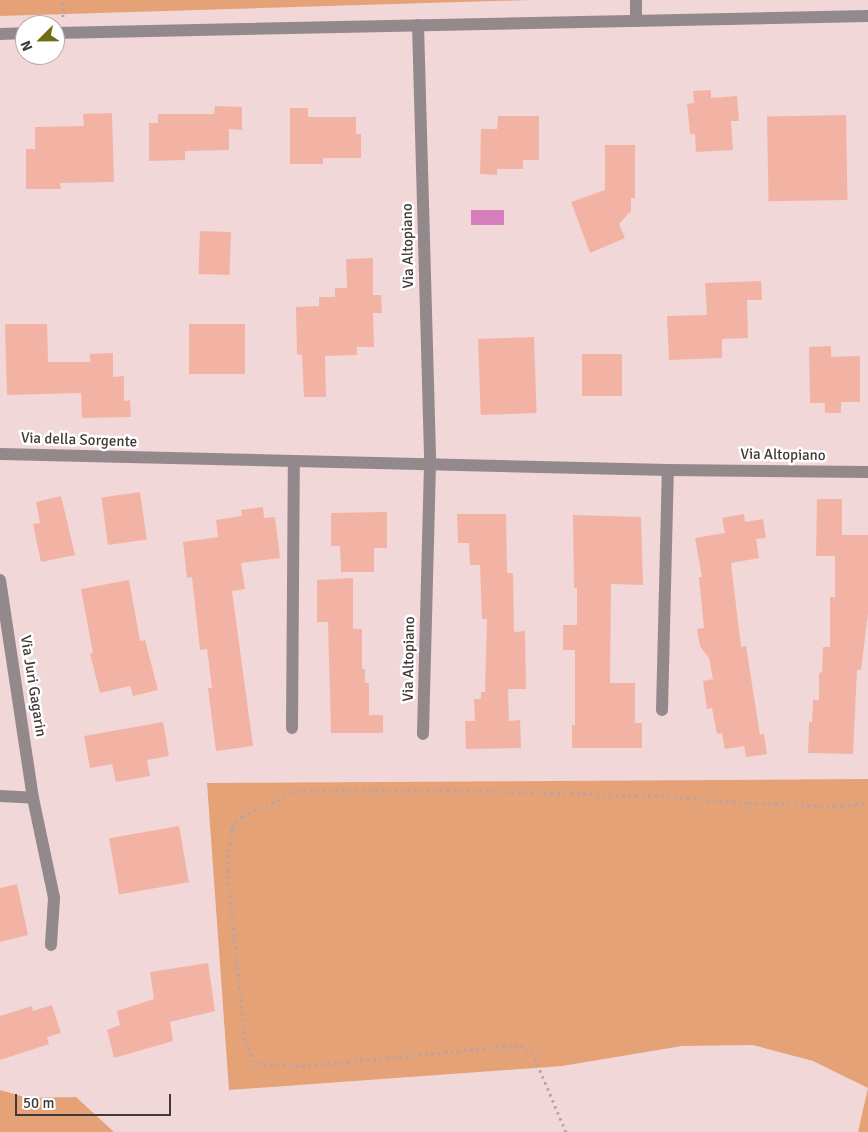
<!DOCTYPE html>
<style>
body{margin:0}
#map{position:relative;width:868px;height:1132px;overflow:hidden;background:#f1d7d8;font-family:Signika,sans-serif}
div>[style]{position:absolute}
.green>*{inset:0;background:#e6a277}
.water>*{inset:0;background:#d580bd;transform-origin:0 0}
.building>*{inset:0;background:#f3b3a4;transform-origin:0 0}
.path>*{height:3px;margin-top:-1.5px;transform-origin:0;background:repeating-linear-gradient(90deg,#b8a4a4 0 2.5px,transparent 0 6.5px)}
.minor>*{height:12px;margin:-6px;padding:0 6px;transform-origin:6px;border-radius:6px;background:#93898c}
span{translate:-50% -50%;white-space:nowrap;text-align:center;line-height:1.15;-webkit-text-stroke:5px #fff;paint-order:stroke}
.street-label{font-size:15px;color:#423838}
.north{position:absolute;left:15px;top:15px;width:50px;height:50px;box-sizing:border-box;background:#fff;border:1px solid #b3afaf;border-radius:50%;rotate:247deg;font-size:14px;font-weight:700;line-height:20px;text-align:center;color:#423838}
.north::after{content:'';display:block;margin:auto;width:18px;height:22px;background:#6f6e10;clip-path:polygon(50% 0,100% 100%,50% 72%,0 100%)}
.scale{position:absolute;left:15px;top:1094px;width:156px;height:22px;box-sizing:border-box;border:2px solid #423838;border-top:0;padding-left:6px;font-size:15px;line-height:18px;white-space:nowrap;color:#423838;-webkit-text-stroke:4px #fff;paint-order:stroke}
</style>
<div id="map">
<div class="green">
<i style="clip-path:polygon(0 0,530px 0,0 16px)"></i>
<i style="clip-path:polygon(868px 779px,868px 1132px,858px 1132px,868px 1088px,813px 1061px,753px 1045px,682px 1046px,562px 1066px,229px 1090px,207px 783px)"></i>
<i style="clip-path:polygon(0 1090px,28px 1098px,76px 1097px,114px 1132px,0 1132px)"></i>
</div>
<div class="water">
<i style="left:471px;top:210px;width:33px;height:15px"></i>
</div>
<div class="building">
<i style="clip-path:polygon(711px 90px,711px 98px,737px 96px,739px 121px,731px 121px,733px 150px,696px 152px,695px 134px,690px 134px,687px 104px,694px 103px,693px 91px)"></i>
<i style="clip-path:polygon(215px 106px,242px 107px,242px 130px,229px 129px,229px 150px,185px 151px,185px 160px,149px 161px,149px 123px,158px 123px,158px 114px,214px 114px)"></i>
<i style="clip-path:polygon(290px 108px,308px 108px,308px 117px,356px 117px,356px 134px,361px 134px,361px 158px,323px 158px,323px 164px,290px 164px)"></i>
<i style="clip-path:polygon(112px 113px,114px 182px,60px 183px,61px 189px,26px 189px,26px 149px,35px 149px,35px 127px,84px 126px,83px 114px)"></i>
<i style="left:846px;top:115px;width:85px;height:79px;rotate:89deg"></i>
<i style="clip-path:polygon(498px 116px,539px 116px,539px 160px,523px 160px,523px 169px,497px 169px,497px 175px,480px 174px,481px 129px,497px 129px)"></i>
<i style="clip-path:polygon(605px 145px,635px 145px,635px 198px,631px 198px,631px 211px,619px 224px,625px 238px,590px 253px,571px 202px,605px 190px)"></i>
<i style="left:200px;top:231px;width:31px;height:43px;rotate:2deg"></i>
<i style="clip-path:polygon(373px 258px,373px 295px,381px 295px,382px 313px,373px 313px,374px 347px,357px 347px,357px 355px,325px 356px,326px 397px,304px 397px,302px 355px,297px 354px,296px 307px,319px 306px,319px 297px,335px 297px,335px 288px,347px 288px,346px 259px)"></i>
<i style="clip-path:polygon(761px 281px,762px 300px,747px 300px,748px 338px,722px 339px,722px 358px,669px 360px,667px 316px,707px 315px,705px 283px)"></i>
<i style="clip-path:polygon(5px 324px,47px 324px,48px 362px,90px 362px,90px 354px,113px 353px,113px 377px,124px 376px,124px 401px,130px 400px,131px 417px,82px 418px,81px 393px,7px 395px)"></i>
<i style="left:189px;top:324px;width:56px;height:50px"></i>
<i style="left:534px;top:337px;width:76px;height:56px;rotate:88deg"></i>
<i style="clip-path:polygon(831px 346px,831px 357px,860px 356px,860px 402px,841px 402px,841px 413px,825px 413px,825px 403px,810px 403px,809px 347px)"></i>
<i style="left:582px;top:354px;width:40px;height:42px"></i>
<i style="left:140px;top:492px;width:48px;height:39px;rotate:82deg"></i>
<i style="clip-path:polygon(61px 496px,75px 555px,41px 562px,33px 524px,40px 523px,36px 502px)"></i>
<i style="clip-path:polygon(817px 499px,842px 499px,842px 535px,868px 535px,868px 613px,861px 670px,857px 670px,853px 754px,808px 753px,809px 722px,812px 722px,813px 700px,819px 700px,819px 673px,822px 672px,823px 647px,830px 647px,830px 597px,835px 597px,835px 556px,816px 556px)"></i>
<i style="clip-path:polygon(263px 507px,264px 518px,275px 517px,280px 558px,241px 563px,245px 589px,232px 591px,253px 746px,216px 751px,208px 688px,212px 688px,207px 649px,200px 650px,192px 577px,187px 578px,183px 542px,218px 537px,216px 520px,242px 516px,241px 510px)"></i>
<i style="clip-path:polygon(387px 512px,387px 548px,374px 548px,374px 572px,341px 572px,340px 546px,331px 546px,331px 513px)"></i>
<i style="clip-path:polygon(457px 514px,506px 514px,507px 573px,513px 573px,514px 632px,525px 631px,526px 689px,508px 689px,509px 721px,520px 720px,521px 748px,466px 749px,465px 721px,475px 721px,474px 699px,481px 699px,481px 692px,485px 692px,487px 619px,482px 619px,480px 565px,470px 565px,469px 543px,458px 543px)"></i>
<i style="clip-path:polygon(744px 514px,745px 522px,763px 519px,766px 538px,756px 539px,759px 558px,731px 563px,741px 647px,746px 646px,760px 735px,764px 734px,767px 754px,746px 757px,744px 746px,725px 749px,722px 733px,717px 734px,712px 708px,707px 709px,703px 681px,713px 679px,709px 658px,700px 646px,697px 629px,704px 628px,699px 577px,702px 577px,695px 538px,725px 533px,722px 518px)"></i>
<i style="clip-path:polygon(573px 515px,641px 517px,643px 585px,611px 584px,610px 683px,635px 683px,635px 723px,642px 723px,642px 748px,572px 748px,572px 725px,575px 725px,575px 650px,563px 650px,563px 625px,577px 625px,577px 588px,574px 588px)"></i>
<i style="clip-path:polygon(353px 578px,353px 629px,362px 629px,362px 669px,365px 669px,365px 683px,369px 683px,369px 715px,383px 715px,383px 733px,331px 733px,328px 622px,317px 622px,317px 580px)"></i>
<i style="clip-path:polygon(129px 580px,140px 641px,145px 640px,158px 690px,133px 696px,130px 686px,100px 693px,90px 654px,93px 653px,81px 589px)"></i>
<i style="clip-path:polygon(163px 722px,169px 756px,147px 760px,150px 776px,116px 782px,112px 764px,90px 768px,84px 736px)"></i>
<i style="left:179px;top:826px;width:57px;height:71px;rotate:80deg"></i>
<i style="clip-path:polygon(17px 884px,28px 935px,0 942px,0 888px)"></i>
<i style="clip-path:polygon(208px 963px,215px 1011px,170px 1022px,173px 1041px,114px 1058px,107px 1030px,120px 1025px,117px 1011px,154px 999px,150px 972px)"></i>
<i style="clip-path:polygon(52px 1005px,61px 1033px,47px 1037px,49px 1044px,0 1060px,0 1016px,32px 1006px,33px 1011px)"></i>
</div>
<div class="path">
<i style="left:63px;top:17px;width:17px;rotate:-90deg"></i>
<i style="left:566px;top:1132px;width:85px;rotate:-112.9deg"></i>
<i style="left:533px;top:1054px;width:17px;rotate:-149deg"></i>
<i style="left:518px;top:1045px;width:214px;rotate:174.4deg"></i>
<i style="left:305px;top:1066px;width:39px;rotate:-179deg"></i>
<i style="left:266px;top:1065px;width:12px;rotate:-166deg"></i>
<i style="left:254px;top:1062px;width:24px;rotate:-112deg"></i>
<i style="left:245px;top:1040px;width:171px;rotate:-96deg"></i>
<i style="left:227px;top:870px;width:43px;rotate:-83.4deg"></i>
<i style="left:232px;top:827px;width:15px;rotate:-48deg"></i>
<i style="left:242px;top:816px;width:60px;rotate:-24.4deg"></i>
<i style="left:297px;top:791px;width:150px;rotate:-0.4deg"></i>
<i style="left:447px;top:790px;width:214px;rotate:1.6deg"></i>
<i style="left:661px;top:796px;width:88px;rotate:4.5deg"></i>
<i style="left:749px;top:803px;width:93px;rotate:1.8deg"></i>
<i style="left:842px;top:806px;width:26px;rotate:-7deg"></i>
</div>
<div class="minor">
<i style="left:636px;top:0;width:21px;rotate:90deg"></i>
<i style="left:418px;top:25px;width:440px;rotate:88.4deg"></i>
<i style="left:430px;top:465px;width:269px;rotate:91.5deg"></i>
<i style="left:55px;top:33px;width:813px;rotate:-1.2deg"></i>
<i style="left:0;top:34px;width:25px;rotate:-2deg"></i>
<i style="left:0;top:454px;width:668px;rotate:1.37deg"></i>
<i style="left:668px;top:470px;width:200px;rotate:0.6deg"></i>
<i style="left:0;top:580px;width:220px;rotate:81.4deg"></i>
<i style="left:33px;top:798px;width:102px;rotate:78.1deg"></i>
<i style="left:54px;top:898px;width:47px;rotate:93.7deg"></i>
<i style="left:662px;top:710px;width:240px;rotate:-88.6deg"></i>
<i style="left:292px;top:728px;width:266px;rotate:-89.6deg"></i>
<i style="left:0;top:796px;width:33px;rotate:3deg"></i>
</div>
<div class="street-label">
<span style="left:408px;top:246px;rotate:-91deg">Via Altopiano</span>
<span style="left:79px;top:440px;rotate:2deg">Via della Sorgente</span>
<span style="left:783px;top:455px;rotate:1deg">Via Altopiano</span>
<span style="left:409px;top:659px;rotate:-89deg">Via Altopiano</span>
<span style="left:33px;top:686px;rotate:81deg">Via Juri Gagarin</span>
</div>
<div class="north">N</div>
<div class="scale">50 m</div>
</div>
